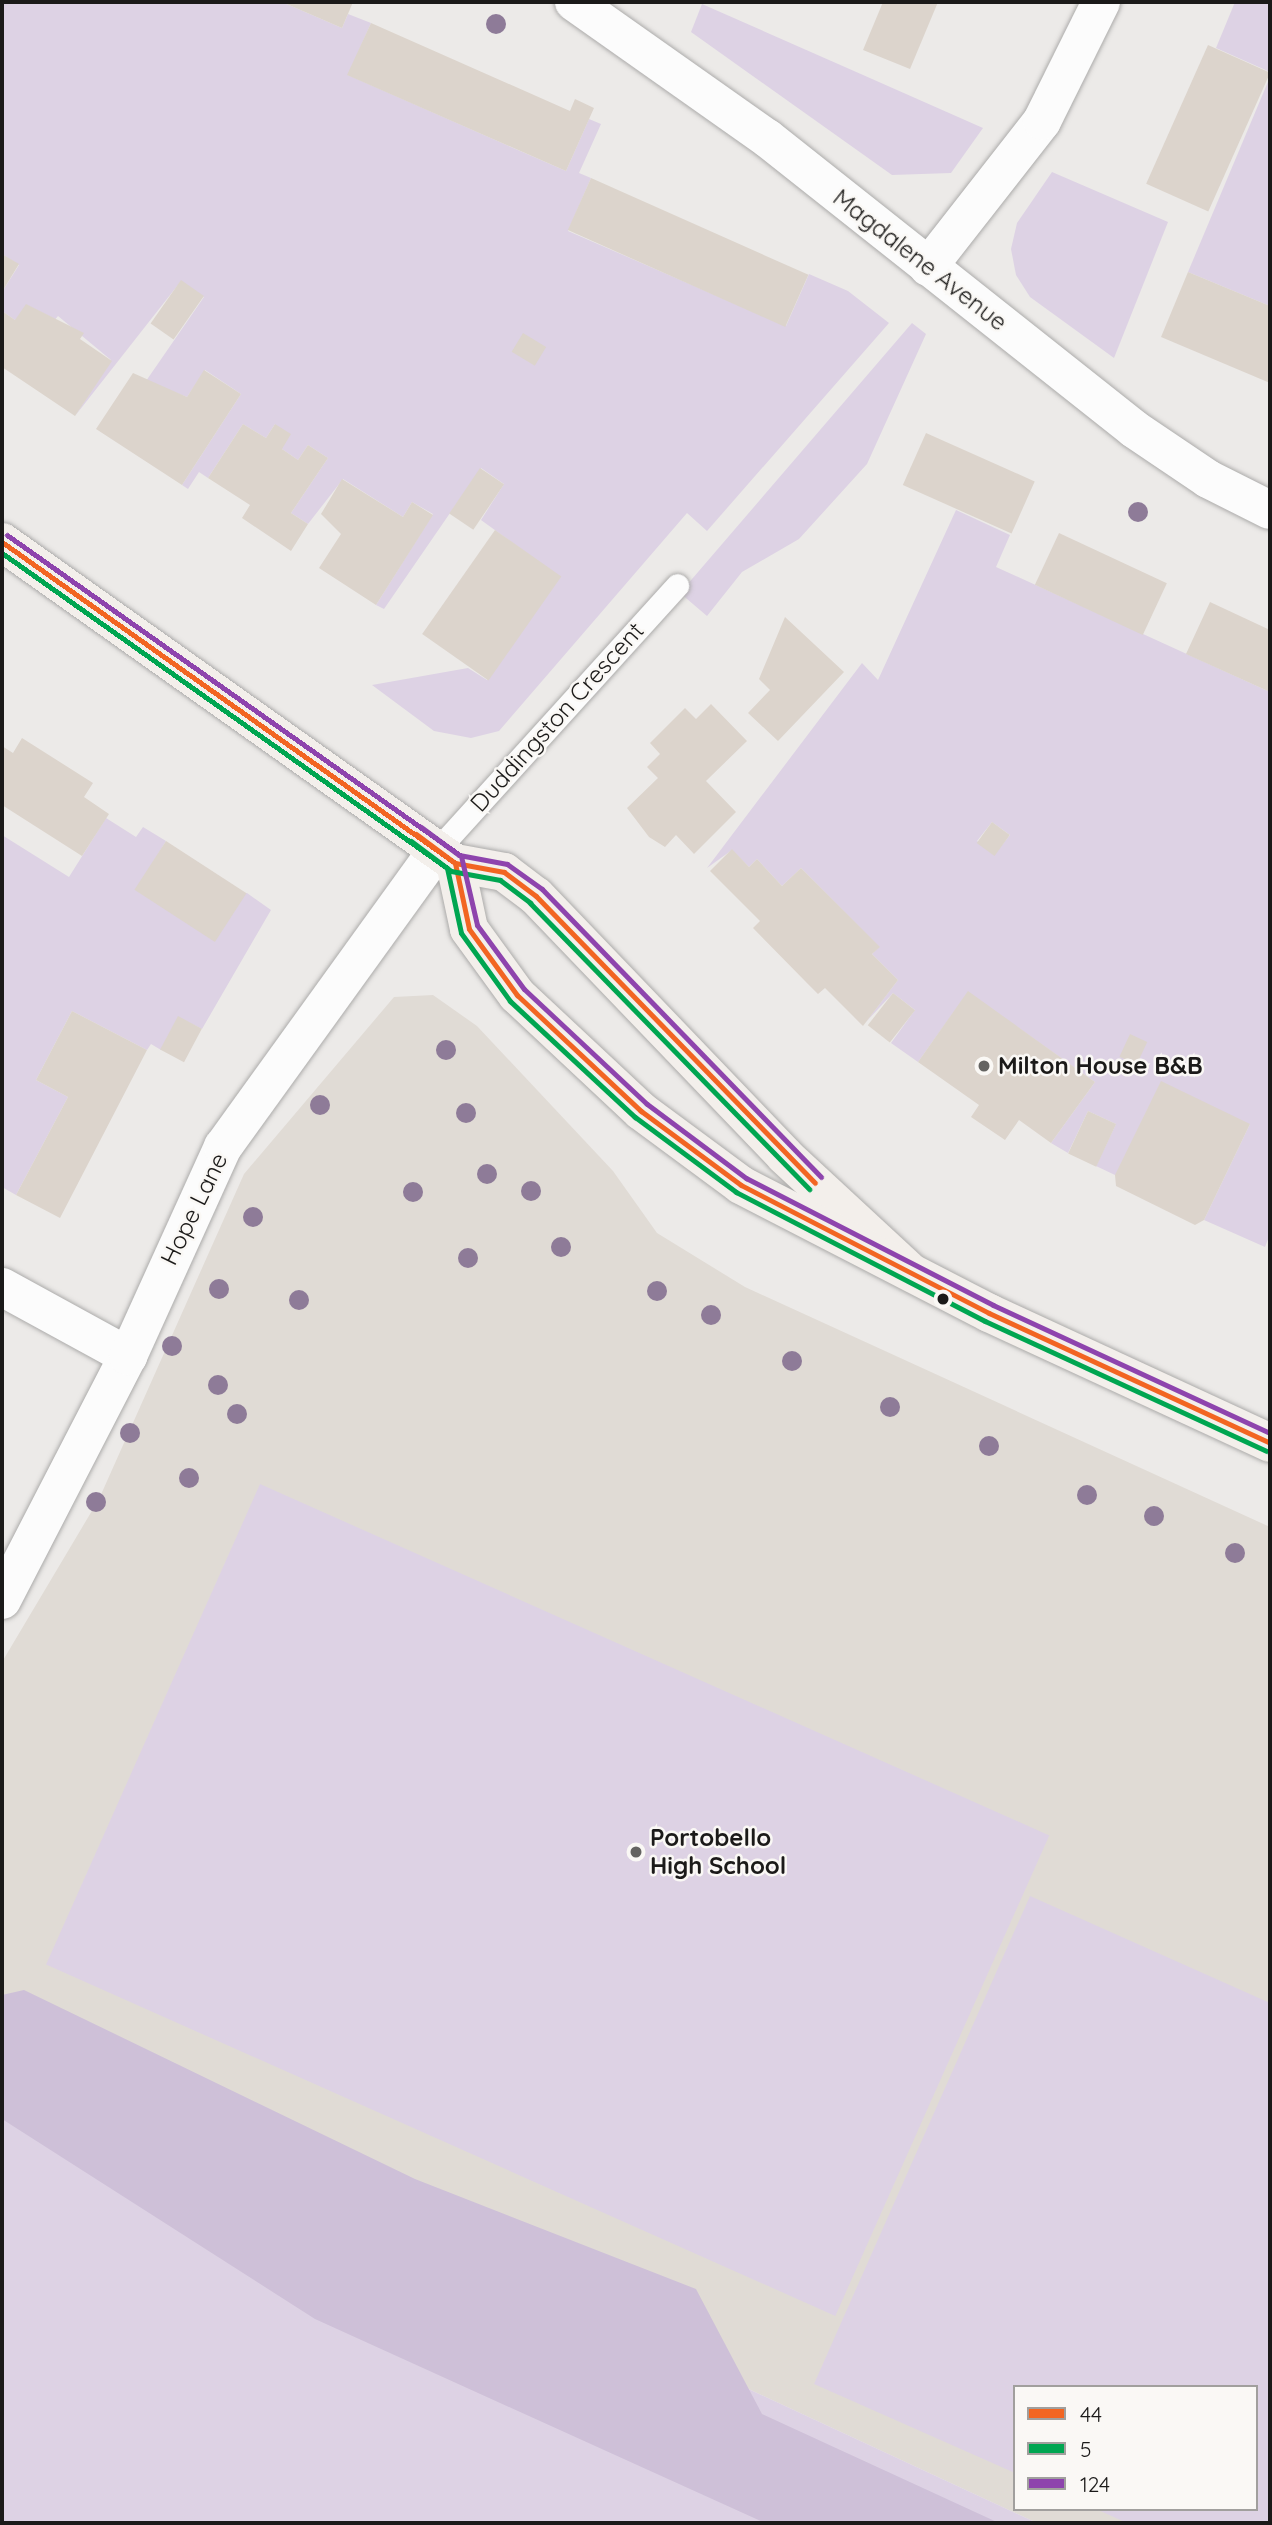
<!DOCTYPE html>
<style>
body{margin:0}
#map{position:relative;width:1272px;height:2525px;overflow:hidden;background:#eceae8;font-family:Quicksand,sans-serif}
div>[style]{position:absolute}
.built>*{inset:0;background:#e0dbd5}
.green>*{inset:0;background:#ddd2e4;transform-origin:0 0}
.forest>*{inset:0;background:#cec0d8}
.building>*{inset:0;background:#dcd4cc;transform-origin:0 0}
.roads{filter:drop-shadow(0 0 2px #acabaa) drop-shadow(0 0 2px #acabaa)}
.service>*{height:23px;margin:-11.5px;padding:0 11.5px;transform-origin:11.5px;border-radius:11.5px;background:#fcfcfc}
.minor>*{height:38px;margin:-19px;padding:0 19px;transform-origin:19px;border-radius:19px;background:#fcfcfc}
.primary>*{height:38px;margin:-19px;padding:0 19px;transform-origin:19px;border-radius:19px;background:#f3efeb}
.bus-1>*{height:5px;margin:-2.5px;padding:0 2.5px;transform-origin:2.5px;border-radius:2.5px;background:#f26522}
.bus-2>*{height:5px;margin:-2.5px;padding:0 2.5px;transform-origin:2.5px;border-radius:2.5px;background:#00a651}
.bus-3>*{height:5px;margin:-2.5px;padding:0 2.5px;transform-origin:2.5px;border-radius:2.5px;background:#8e44ad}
.trees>*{width:20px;height:20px;margin:-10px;border-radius:50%;background:#8e7b98}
.dots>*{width:19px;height:19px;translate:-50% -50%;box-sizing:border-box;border:4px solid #faf8f5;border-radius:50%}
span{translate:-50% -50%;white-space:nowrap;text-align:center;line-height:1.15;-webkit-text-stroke:5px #faf8f5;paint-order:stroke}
.street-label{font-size:24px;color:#1b1a19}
.poi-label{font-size:24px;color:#1b1a19;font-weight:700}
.left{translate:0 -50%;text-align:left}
.frame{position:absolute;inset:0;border:4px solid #1b1a19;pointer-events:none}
.legend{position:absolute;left:1013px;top:2385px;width:245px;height:126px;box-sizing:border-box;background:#faf8f5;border:2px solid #a19f9d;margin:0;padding:9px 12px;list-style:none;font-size:21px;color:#1b1a19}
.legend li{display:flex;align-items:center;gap:14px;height:35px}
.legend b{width:35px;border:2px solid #a19f9d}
</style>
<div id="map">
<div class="built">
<i style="clip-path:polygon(evenodd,433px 995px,477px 1026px,613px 1171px,657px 1233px,745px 1287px,1270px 1527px,1270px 2523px,1037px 2523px,2px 2042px,2px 1662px,99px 1499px,244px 1174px,394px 997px,433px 995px,1015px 2387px,1256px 2387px,1256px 2509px,1015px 2509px,1015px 2387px)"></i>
</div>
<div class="green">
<i style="clip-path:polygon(2px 2px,282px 2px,342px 28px,348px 14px,371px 23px,348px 75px,511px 147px,566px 171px,589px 119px,601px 124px,579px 173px,591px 178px,568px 231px,786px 326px,809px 274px,848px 291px,889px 323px,707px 531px,687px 513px,499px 731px,471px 738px,434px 731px,372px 685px,468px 668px,487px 680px,560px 577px,481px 520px,504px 484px,481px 468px,384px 609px,376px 605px,433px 514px,412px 502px,403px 517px,343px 479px,308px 524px,291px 513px,328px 458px,308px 445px,298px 460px,282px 449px,275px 424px,266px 438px,243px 424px,208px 478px,199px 472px,188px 489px,182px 485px,241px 394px,205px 370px,187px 397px,146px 381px,204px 297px,181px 281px,75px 416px,111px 360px,58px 316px,53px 322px,15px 320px,2px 311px,2px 292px,19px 265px,2px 254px)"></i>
<i style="clip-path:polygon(1235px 2px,1270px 2px,1270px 72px,1216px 48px)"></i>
<i style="clip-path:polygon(702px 4px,854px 71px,983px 128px,951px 173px,892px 175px,691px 32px)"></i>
<i style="clip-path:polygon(1270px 77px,1270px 306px,1188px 272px)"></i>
<i style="clip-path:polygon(1052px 172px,1168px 222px,1114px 358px,1030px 297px,1016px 275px,1011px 249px,1017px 223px)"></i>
<i style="clip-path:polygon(912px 323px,926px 334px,867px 464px,799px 539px,742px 572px,707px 616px,680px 593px)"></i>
<i style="clip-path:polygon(evenodd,956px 510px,1010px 535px,996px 567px,1270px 692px,1270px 1234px,1265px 1247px,1204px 1220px,1250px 1124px,1115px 1175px,1096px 1166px,1116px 1124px,1088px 1111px,1068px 1153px,1051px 1143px,1095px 1082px,968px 992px,918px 1062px,891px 1043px,915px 1010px,893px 993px,865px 1023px,898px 980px,872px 954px,879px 947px,801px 868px,782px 886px,757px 859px,749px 867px,732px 850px,707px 868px,862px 663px,878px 680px,956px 510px,992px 822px,1010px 835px,994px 855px,977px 841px,992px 822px)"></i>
<i style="clip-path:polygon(106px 818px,136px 837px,143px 827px,166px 841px,136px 890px,247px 893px,271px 910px,202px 1029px,178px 1017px,161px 1050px,151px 1044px,147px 1050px,72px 1011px,36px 1080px,68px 1097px,16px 1195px,2px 1187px,2px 835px,69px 877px)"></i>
<i style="left:260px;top:1484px;width:864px;height:526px;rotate:24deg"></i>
<i style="clip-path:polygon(1030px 1896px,1270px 2003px,1270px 2523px,1127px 2523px,1096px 2509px,1256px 2509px,1256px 2387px,1015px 2387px,1015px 2473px,814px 2384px)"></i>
<i style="clip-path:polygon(2px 2042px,1037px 2523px,2px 2523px)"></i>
</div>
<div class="forest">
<i style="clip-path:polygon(24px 1990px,415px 2179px,696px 2289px,762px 2414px,999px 2523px,765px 2523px,315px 2319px,2px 2119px,2px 1995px)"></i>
</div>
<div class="building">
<i style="clip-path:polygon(282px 2px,353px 2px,342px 28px)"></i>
<i style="clip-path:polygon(883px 2px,938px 2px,910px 69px,863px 50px)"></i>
<i style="clip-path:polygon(371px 23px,570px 111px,575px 99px,594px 108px,566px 171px,347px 75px)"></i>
<i style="left:1208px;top:45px;width:68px;height:152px;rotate:24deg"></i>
<i style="left:591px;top:178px;width:238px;height:57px;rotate:24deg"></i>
<i style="clip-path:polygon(2px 254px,19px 264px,2px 292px)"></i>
<i style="clip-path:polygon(1188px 272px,1270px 306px,1270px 383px,1161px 337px)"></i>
<i style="left:181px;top:280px;width:28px;height:53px;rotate:35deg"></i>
<i style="clip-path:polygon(26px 304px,84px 333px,80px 339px,112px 361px,75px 416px,2px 367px,2px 311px,15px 320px)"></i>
<i style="left:523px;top:333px;width:27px;height:22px;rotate:31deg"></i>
<i style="clip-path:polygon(204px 370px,241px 394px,182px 485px,96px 429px,133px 373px,187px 397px)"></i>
<i style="clip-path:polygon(243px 424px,266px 438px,275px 424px,291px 434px,282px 449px,298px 460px,308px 445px,328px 458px,291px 513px,308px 524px,291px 551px,242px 518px,250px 505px,208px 478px)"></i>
<i style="left:926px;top:433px;width:119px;height:57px;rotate:24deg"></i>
<i style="left:480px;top:468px;width:29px;height:55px;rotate:34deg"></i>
<i style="clip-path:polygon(342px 479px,403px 517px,412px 502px,433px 515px,376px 605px,319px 568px,341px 534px,321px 514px)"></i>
<i style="left:495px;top:530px;width:81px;height:127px;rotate:35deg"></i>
<i style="left:1059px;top:533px;width:119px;height:57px;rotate:25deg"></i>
<i style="clip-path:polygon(1210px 602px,1270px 630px,1270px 692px,1186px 654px)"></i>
<i style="clip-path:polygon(785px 617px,844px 672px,778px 741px,748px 713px,770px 690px,759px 679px)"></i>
<i style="clip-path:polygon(711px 704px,747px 741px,706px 781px,736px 812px,694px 854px,676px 835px,665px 847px,649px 837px,627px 808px,658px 778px,647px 767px,660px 754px,650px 743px,685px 708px,696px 719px)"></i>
<i style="clip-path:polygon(22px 738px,93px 783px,84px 797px,109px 814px,82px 856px,2px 805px,2px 746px,13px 753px)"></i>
<i style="left:992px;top:822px;width:22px;height:26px;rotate:36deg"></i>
<i style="left:166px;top:841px;width:96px;height:58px;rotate:33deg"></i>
<i style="clip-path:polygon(732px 849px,749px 867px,757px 859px,782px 886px,801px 868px,880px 947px,872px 954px,898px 980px,863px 1026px,825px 988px,818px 994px,805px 981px,753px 928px,760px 921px,710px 871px)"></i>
<i style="clip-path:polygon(968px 991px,1095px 1082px,1051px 1143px,1019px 1120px,1005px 1140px,971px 1117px,979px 1105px,918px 1062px)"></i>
<i style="left:893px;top:993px;width:28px;height:41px;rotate:38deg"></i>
<i style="clip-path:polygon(72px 1011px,147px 1050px,60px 1218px,16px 1195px,68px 1097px,36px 1080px)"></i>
<i style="left:178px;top:1016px;width:27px;height:38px;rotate:28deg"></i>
<i style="left:1130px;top:1034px;width:19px;height:25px;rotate:25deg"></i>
<i style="clip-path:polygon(1161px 1081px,1250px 1124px,1204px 1220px,1195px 1225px,1116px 1186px,1115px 1175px)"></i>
<i style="left:1088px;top:1111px;width:31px;height:47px;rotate:25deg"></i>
</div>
<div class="roads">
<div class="service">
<i style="left:438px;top:849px;width:356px;rotate:-47.8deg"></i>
</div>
<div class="minor">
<i style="left:574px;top:2px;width:236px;rotate:35.2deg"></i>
<i style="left:767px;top:138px;width:468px;rotate:38.4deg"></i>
<i style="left:1134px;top:429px;width:89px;rotate:34deg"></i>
<i style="left:1208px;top:479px;width:69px;rotate:26.6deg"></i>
<i style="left:928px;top:267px;width:185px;rotate:-52deg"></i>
<i style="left:1042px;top:121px;width:133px;rotate:-63.6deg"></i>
<i style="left:2px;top:1287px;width:144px;rotate:28.7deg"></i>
<i style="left:2px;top:1600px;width:275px;rotate:-62.7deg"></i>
<i style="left:128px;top:1356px;width:230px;rotate:-65.6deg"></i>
<i style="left:223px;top:1147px;width:367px;rotate:-54.2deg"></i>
</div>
<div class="primary">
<i style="left:2px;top:542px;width:555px;rotate:35.32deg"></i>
<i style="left:455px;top:863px;width:50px;rotate:10.4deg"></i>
<i style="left:504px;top:872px;width:40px;rotate:37deg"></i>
<i style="left:536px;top:896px;width:360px;rotate:46.2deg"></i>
<i style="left:785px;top:1156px;width:166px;rotate:42.8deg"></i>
<i style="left:455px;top:863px;width:67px;rotate:78deg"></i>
<i style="left:469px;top:929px;width:82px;rotate:54deg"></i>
<i style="left:517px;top:995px;width:170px;rotate:43.1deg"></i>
<i style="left:641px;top:1111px;width:124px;rotate:36.5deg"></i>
<i style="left:741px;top:1185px;width:279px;rotate:27.3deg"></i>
<i style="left:989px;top:1313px;width:310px;rotate:24.8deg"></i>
</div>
</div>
<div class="bus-1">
<i style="left:2px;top:542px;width:555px;rotate:35.32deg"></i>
<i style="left:455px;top:863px;width:67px;rotate:78deg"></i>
<i style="left:469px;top:929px;width:82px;rotate:54deg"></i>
<i style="left:517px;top:995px;width:170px;rotate:43.1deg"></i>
<i style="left:641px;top:1111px;width:124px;rotate:36.5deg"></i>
<i style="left:741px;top:1185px;width:279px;rotate:27.3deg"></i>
<i style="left:989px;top:1313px;width:310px;rotate:24.8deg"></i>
<i style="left:416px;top:834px;width:49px;rotate:36.6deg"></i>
<i style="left:455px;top:863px;width:50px;rotate:10.4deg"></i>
<i style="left:504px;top:872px;width:40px;rotate:37deg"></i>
<i style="left:536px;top:896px;width:400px;rotate:45.8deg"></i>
</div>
<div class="bus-2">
<i style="left:2px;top:553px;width:545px;rotate:35.29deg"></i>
<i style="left:447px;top:868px;width:66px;rotate:77.8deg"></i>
<i style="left:461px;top:933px;width:84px;rotate:54.2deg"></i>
<i style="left:510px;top:1001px;width:171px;rotate:42.9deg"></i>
<i style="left:635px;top:1117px;width:126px;rotate:36.6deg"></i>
<i style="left:736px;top:1192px;width:280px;rotate:27.4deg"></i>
<i style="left:985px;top:1321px;width:310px;rotate:24.8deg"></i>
<i style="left:411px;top:841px;width:50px;rotate:36.9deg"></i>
<i style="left:451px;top:871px;width:50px;rotate:10.4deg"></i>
<i style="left:500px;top:880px;width:38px;rotate:37deg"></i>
<i style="left:530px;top:903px;width:400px;rotate:45.7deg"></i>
</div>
<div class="bus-3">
<i style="left:7px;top:535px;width:556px;rotate:35.26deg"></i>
<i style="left:461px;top:856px;width:71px;rotate:76.9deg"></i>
<i style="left:477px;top:925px;width:79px;rotate:53.7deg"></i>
<i style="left:524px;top:989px;width:168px;rotate:43.1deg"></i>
<i style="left:647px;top:1104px;width:124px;rotate:36.8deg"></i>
<i style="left:746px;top:1178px;width:278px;rotate:27.2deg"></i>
<i style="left:993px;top:1305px;width:305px;rotate:24.8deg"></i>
<i style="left:421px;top:827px;width:47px;rotate:36.4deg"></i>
<i style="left:459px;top:855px;width:49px;rotate:10.6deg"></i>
<i style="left:507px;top:864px;width:43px;rotate:35.5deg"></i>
<i style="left:542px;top:889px;width:401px;rotate:45.9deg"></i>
</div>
<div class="trees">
<i style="left:496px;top:24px"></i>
<i style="left:1138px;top:512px"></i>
<i style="left:446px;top:1050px"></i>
<i style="left:320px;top:1105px"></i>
<i style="left:466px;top:1113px"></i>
<i style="left:487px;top:1174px"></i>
<i style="left:531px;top:1191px"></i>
<i style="left:413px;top:1192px"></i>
<i style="left:253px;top:1217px"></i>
<i style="left:561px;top:1247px"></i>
<i style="left:468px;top:1258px"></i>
<i style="left:219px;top:1289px"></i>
<i style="left:657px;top:1291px"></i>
<i style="left:299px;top:1300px"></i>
<i style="left:711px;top:1315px"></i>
<i style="left:172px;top:1346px"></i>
<i style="left:792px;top:1361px"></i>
<i style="left:218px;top:1385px"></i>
<i style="left:890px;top:1407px"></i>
<i style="left:237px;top:1414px"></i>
<i style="left:130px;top:1433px"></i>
<i style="left:989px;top:1446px"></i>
<i style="left:189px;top:1478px"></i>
<i style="left:1087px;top:1495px"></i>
<i style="left:96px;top:1502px"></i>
<i style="left:1154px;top:1516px"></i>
<i style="left:1235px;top:1553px"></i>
</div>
<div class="dots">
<i style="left:984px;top:1066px;background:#646361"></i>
<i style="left:943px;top:1299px;background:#1b1a19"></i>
<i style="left:636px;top:1852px;background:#646361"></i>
</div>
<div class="street-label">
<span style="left:920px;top:260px;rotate:38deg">Magdalene Avenue</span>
<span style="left:557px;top:717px;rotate:-48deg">Duddingston Crescent</span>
<span style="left:194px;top:1209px;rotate:-64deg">Hope Lane</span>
</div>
<div class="poi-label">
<span class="left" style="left:998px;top:1066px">Milton House B&amp;B</span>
<span class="left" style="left:650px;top:1852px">Portobello<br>High School</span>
</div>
<div class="frame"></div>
<ul class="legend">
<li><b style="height:9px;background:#f26522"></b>44</li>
<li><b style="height:9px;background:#00a651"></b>5</li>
<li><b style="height:9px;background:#8e44ad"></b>124</li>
</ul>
</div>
